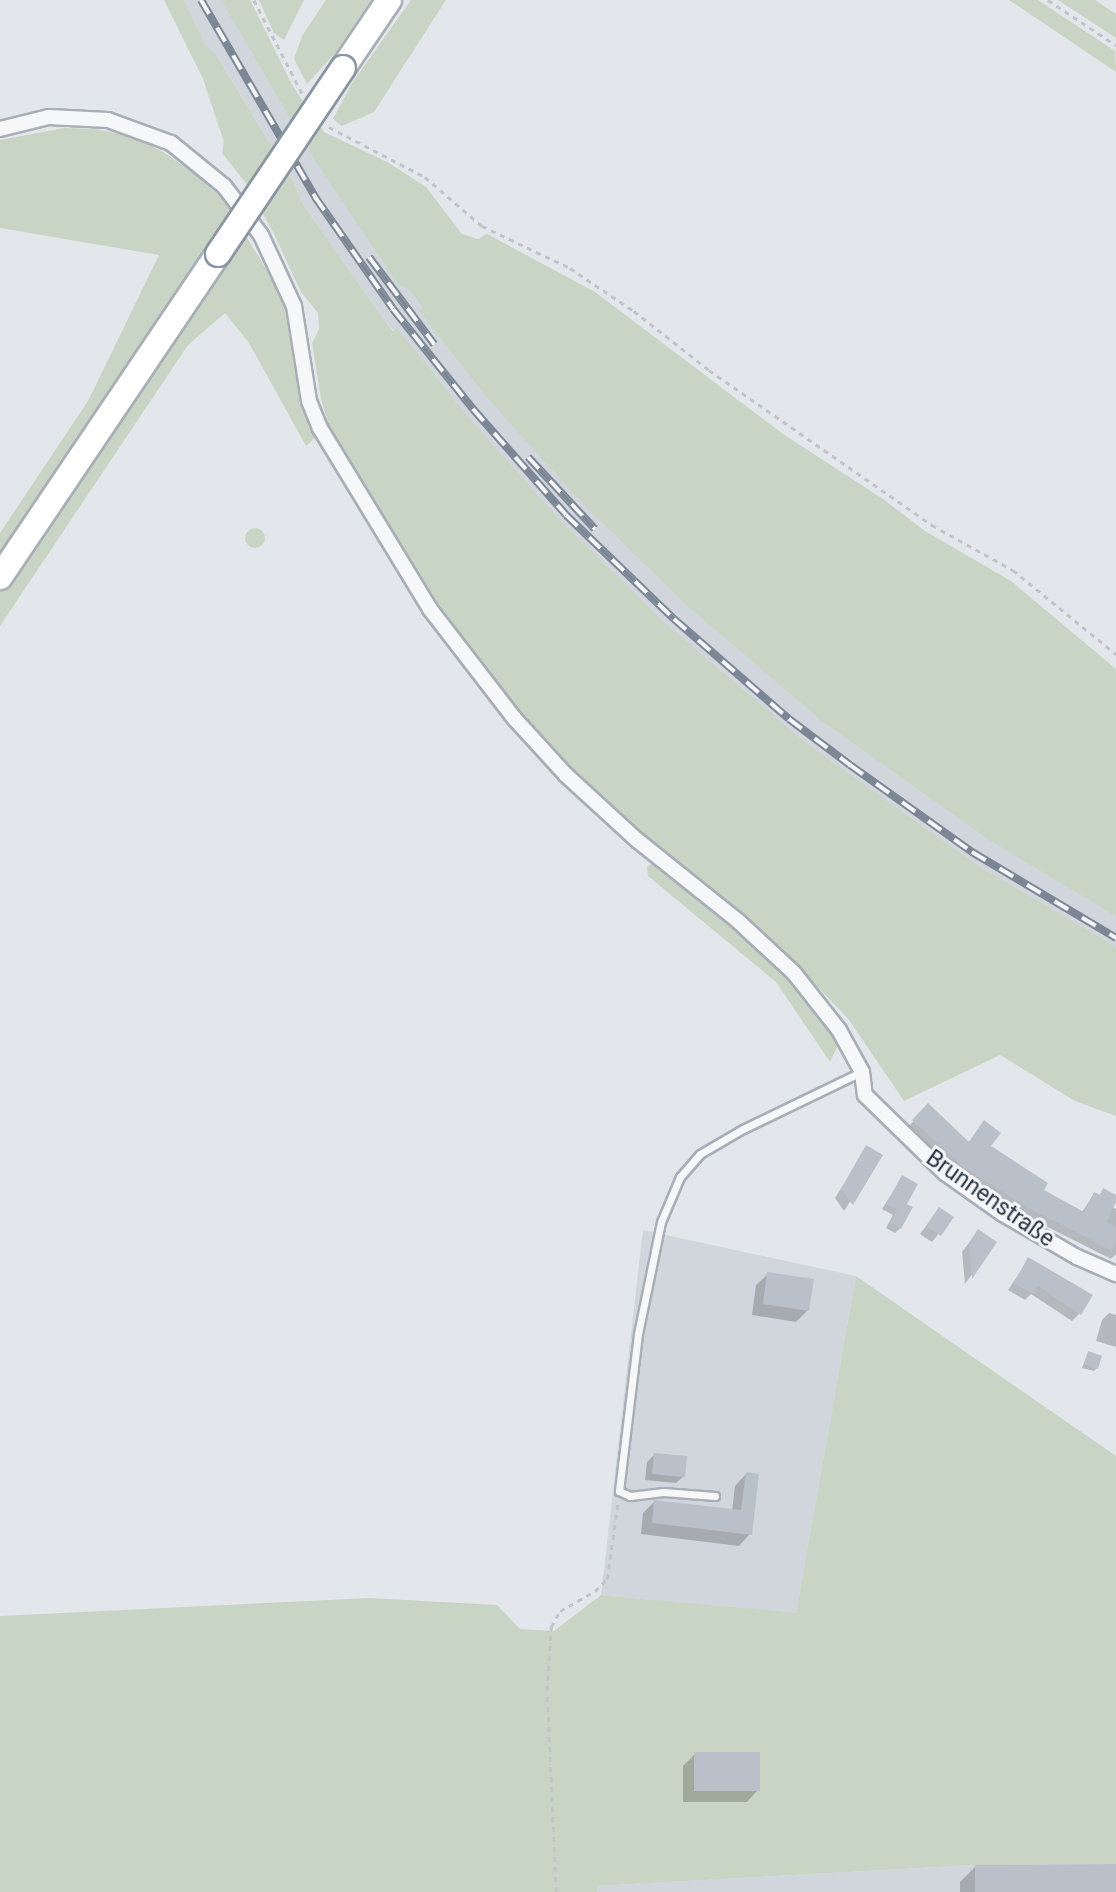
<!DOCTYPE html>
<html>
<head>
<meta charset="utf-8">
<style>
	body { margin:0 }
	#map { position:relative; width:1116px; height:1892px; overflow:hidden; background:#e3e7eb; font-family:Roboto,sans-serif }
	div>[style] { position:absolute }
	[style*='--x'] { left:calc(var(--x)*1px); top:calc(var(--y)*1px); width:calc(var(--w)*1px); rotate:calc(var(--a)*1deg) }
	.built>* { inset:0; background:#d1d6dd }
	.green>* { inset:0; background:#c9d5c4 }
	.round { border-radius:50% }
	.shadow>* { inset:0; background:#0003 }
	.building>* { inset:0; background:#bac0c9 }
	.path>* { height:2.5px; margin-top:-1.25px; transform-origin:0; background:repeating-linear-gradient(90deg,#c1c5ca 0 5px,transparent 0 10px) }
	.roads { filter:drop-shadow(2px 0 #a8aeb6) drop-shadow(-2px 0 #a8aeb6) drop-shadow(0 2px #a8aeb6) drop-shadow(0 -2px #a8aeb6) }
	.lane>* { height:7px; margin:-3.5px; padding:0 3.5px; transform-origin:3.5px; border-radius:3.5px; background:#f6f7f9 }
	.street>* { height:14px; margin:-7px; padding:0 7px; transform-origin:7px; border-radius:7px; background:#f6f7f9 }
	.highway>* { height:24px; margin:-12px; padding:0 12px; transform-origin:12px; border-radius:12px; background:#fff }
	.rail>* { height:8px; margin-top:-4px; transform-origin:0; background:repeating-linear-gradient(90deg,#f3f5f8 0 16px,#7c8795 0 32px); box-sizing:border-box; border-block:2px solid #7c8795 }
	.bridges { filter:drop-shadow(2px 0 #8a95a2) drop-shadow(-2px 0 #8a95a2) drop-shadow(0 2px #8a95a2) drop-shadow(0 -2px #8a95a2) }
	.highway-bridge>* { height:24px; margin:-12px; padding:0 12px; transform-origin:12px; border-radius:12px; background:#fff }
	span { translate:-50% -50%; white-space:nowrap; text-align:center; line-height:1.15; -webkit-text-stroke:6px #f3f5f8; paint-order:stroke }
	.street-label { font-size:23px; color:#2a3544 }
</style>
</head>
<body>
<div id="map">
	<div class="built">
		<i style="clip-path:polygon(164px 0,250px 0,292px 85px,324px 132px,1116px 893px,1116px 965px,658px 642px,383px 318px,304px 206px,295px 185px,215px 53px,188px 45px)"></i>
		<i style="clip-path:polygon(643px 1230px,856px 1276px,796px 1614px,601px 1595px)"></i>
		<i style="clip-path:polygon(1116px 1864px,1116px 1892px,597px 1892px,597px 1886px,975px 1865px)"></i>
	</div>
	<div class="green">
		<i style="clip-path:polygon(164px 0,184px 0,206px 47px,215px 53px,295px 185px,304px 206px,383px 318px,393px 331px,397px 328px,464px 412px,559px 519px,666px 624px,806px 743px,977px 865px,1116px 947px,1116px 1116px,1075px 1101px,1000px 1055px,904px 1101px,849px 1020px,798px 966px,742px 912px,641px 834px,570px 768px,518px 711px,434px 601px,362px 486px,329px 426px,321px 399px,312px 343px,319px 329px,318px 313px,301px 292px,273px 232px,245px 182px,222px 153px,224px 142px,203px 79px)"></i>
		<i style="clip-path:polygon(221px 0,250px 0,292px 85px,324px 132px,389px 163px,426px 187px,462px 234px,478px 239px,487px 234px,595px 292px,783px 434px,883px 499px,925px 531px,1011px 581px,1116px 669px,1116px 916px,992px 842px,823px 722px,685px 604px,579px 500px,485px 395px,419px 311px,423px 308px,409px 289px,398px 284px,314px 159px)"></i>
		<i style="clip-path:polygon(259px 0,304px 0,284px 40px,274px 33px)"></i>
		<i style="clip-path:polygon(326px 0,371px 0,336px 52px,307px 84px,294px 59px,302px 36px)"></i>
		<i style="clip-path:polygon(411px 0,446px 0,374px 112px,342px 126px,333px 119px,352px 83px)"></i>
		<i style="clip-path:polygon(1009px 0,1038px 0,1115px 51px,1116px 72px)"></i>
		<i style="clip-path:polygon(1058px 0,1095px 0,1116px 14px,1116px 38px)"></i>
		<i style="clip-path:polygon(64px 128px,95px 129px,127px 135px,160px 150px,194px 173px,224px 200px,271px 277px,286px 309px,301px 395px,315px 438px,306px 446px,249px 343px,225px 313px,188px 345px,0 626px,0 533px,88px 401px,159px 255px,0 228px,0 140px)"></i>
		<i class="round" style="left:245px;top:528px;width:20px;height:20px"></i>
		<i style="clip-path:polygon(654px 862px,736px 927px,790px 976px,841px 1039px,830px 1062px,776px 982px,648px 876px,647px 867px)"></i>
		<i style="clip-path:polygon(evenodd,856px 1276px,1116px 1456px,1116px 1864px,975px 1865px,597px 1886px,597px 1892px,0 1892px,0 1616px,369px 1598px,497px 1605px,520px 1629px,554px 1631px,601px 1595px,796px 1613px,856px 1276px,694px 1752px,760px 1752px,760px 1791px,694px 1791px,694px 1752px)"></i>
	</div>
	<div class="shadow">
		<i style="clip-path:polygon(929px 1105px,968px 1143px,984px 1123px,988px 1147px,1042px 1190px,1082px 1212px,1094px 1194px,1098px 1196px,1103px 1191px,1116px 1197px,1112px 1207px,1116px 1209px,1116px 1254px,1111px 1259px,1014px 1210px,956px 1173px,907px 1128px)"></i>
		<i style="clip-path:polygon(867px 1147px,880px 1155px,844px 1211px,835px 1198px)"></i>
		<i style="clip-path:polygon(902px 1178px,904px 1204px,900px 1228px,895px 1233px,886px 1228px,893px 1215px,882px 1209px)"></i>
		<i style="clip-path:polygon(939px 1209px,952px 1217px,932px 1242px,920px 1234px)"></i>
		<i style="clip-path:polygon(978px 1231px,995px 1242px,965px 1284px,962px 1252px)"></i>
		<i style="clip-path:polygon(1029px 1259px,1079px 1314px,1072px 1321px,1031px 1294px,1025px 1300px,1008px 1290px)"></i>
		<i style="clip-path:polygon(768px 1274px,808px 1310px,796px 1322px,752px 1315px,756px 1285px)"></i>
		<i style="clip-path:polygon(1109px 1313px,1116px 1315px,1116px 1347px,1096px 1341px,1102px 1320px)"></i>
		<i style="clip-path:polygon(1088px 1353px,1097px 1368px,1094px 1371px,1082px 1368px)"></i>
		<i style="clip-path:polygon(654px 1455px,684px 1476px,676px 1483px,645px 1480px,647px 1462px)"></i>
		<i style="clip-path:polygon(746px 1474px,750px 1534px,739px 1546px,641px 1534px,643px 1513px,654px 1502px,732px 1511px,735px 1486px)"></i>
		<i style="clip-path:polygon(695px 1754px,758px 1790px,747px 1802px,683px 1802px,683px 1766px)"></i>
		<i style="clip-path:polygon(976px 1866px,1116px 1866px,1116px 1892px,960px 1892px,960px 1882px)"></i>
	</div>
	<div class="building">
		<i style="clip-path:polygon(928px 1103px,969px 1142px,984px 1120px,1001px 1133px,991px 1146px,1048px 1183px,1044px 1190px,1084px 1212px,1094px 1192px,1100px 1195px,1103px 1188px,1116px 1195px,1116px 1202px,1106px 1222px,1116px 1227px,1116px 1242px,1112px 1251px,1023px 1205px,963px 1167px,912px 1120px)"></i>
		<i style="clip-path:polygon(866px 1145px,883px 1155px,853px 1205px,841px 1189px)"></i>
		<i style="clip-path:polygon(902px 1175px,918px 1184px,907px 1204px,913px 1207px,901px 1229px,890px 1223px,897px 1210px,886px 1204px)"></i>
		<i style="clip-path:polygon(939px 1207px,954px 1217px,941px 1236px,926px 1226px)"></i>
		<i style="clip-path:polygon(978px 1229px,997px 1242px,972px 1279px,969px 1243px)"></i>
		<i style="clip-path:polygon(1028px 1257px,1093px 1295px,1081px 1315px,1038px 1286px,1033px 1294px,1014px 1283px)"></i>
		<i style="clip-path:polygon(767px 1272px,814px 1279px,809px 1311px,763px 1304px)"></i>
		<i style="clip-path:polygon(1088px 1351px,1102px 1356px,1098px 1369px,1084px 1364px)"></i>
		<i style="clip-path:polygon(654px 1453px,687px 1456px,685px 1477px,652px 1474px)"></i>
		<i style="clip-path:polygon(746px 1472px,759px 1474px,752px 1535px,652px 1523px,654px 1500px,741px 1510px)"></i>
		<i style="clip-path:polygon(694px 1752px,760px 1752px,760px 1791px,694px 1791px)"></i>
		<i style="clip-path:polygon(1116px 1864px,1116px 1892px,975px 1892px,975px 1865px)"></i>
	</div>
	<div class="path">
		<i style="--x:254;--y:0;--w:105;--a:62.7"></i>
		<i style="--x:1048;--y:0;--w:82;--a:33.5"></i>
		<i style="--x:329;--y:127;--w:108;--a:27.5"></i>
		<i style="--x:425;--y:177;--w:75;--a:40.7"></i>
		<i style="--x:482;--y:226;--w:98;--a:25.5"></i>
		<i style="--x:570;--y:268;--w:77;--a:33.9"></i>
		<i style="--x:634;--y:311;--w:95;--a:38.2"></i>
		<i style="--x:709;--y:370;--w:272;--a:34.8"></i>
		<i style="--x:932;--y:525;--w:93;--a:29.1"></i>
		<i style="--x:1013;--y:570;--w:133;--a:39.2"></i>
		<i style="--x:556;--y:1892;--w:201;--a:-92.6"></i>
		<i style="--x:547;--y:1691;--w:64;--a:-86.4"></i>
		<i style="--x:551;--y:1627;--w:18;--a:-61"></i>
		<i style="--x:560;--y:1611;--w:40;--a:-29.7"></i>
		<i style="--x:595;--y:1591;--w:17;--a:-45"></i>
		<i style="--x:607;--y:1579;--w:78;--a:-81.9"></i>
	</div>
	<div class="roads">
		<div class="lane">
			<i style="--x:715;--y:1496;--w:52;--a:-175.6"></i>
			<i style="--x:663;--y:1492;--w:33;--a:173"></i>
			<i style="--x:630;--y:1496;--w:12;--a:-156"></i>
			<i style="--x:619;--y:1491;--w:158;--a:-83.1"></i>
			<i style="--x:638;--y:1334;--w:114;--a:-78.4"></i>
			<i style="--x:661;--y:1222;--w:49;--a:-67.1"></i>
			<i style="--x:680;--y:1177;--w:30;--a:-49"></i>
			<i style="--x:700;--y:1154;--w:50;--a:-30.2"></i>
			<i style="--x:743;--y:1129;--w:131;--a:-25.8"></i>
		</div>
		<div class="street">
			<i style="--x:0;--y:129;--w:50;--a:-13.8"></i>
			<i style="--x:49;--y:117;--w:59;--a:2.9"></i>
			<i style="--x:108;--y:120;--w:67;--a:20.1"></i>
			<i style="--x:171;--y:143;--w:68;--a:39.1"></i>
			<i style="--x:224;--y:186;--w:61;--a:52.9"></i>
			<i style="--x:261;--y:235;--w:78;--a:65.1"></i>
			<i style="--x:294;--y:306;--w:96;--a:81"></i>
			<i style="--x:309;--y:401;--w:29;--a:68"></i>
			<i style="--x:320;--y:428;--w:212;--a:58.7"></i>
			<i style="--x:430;--y:609;--w:138;--a:52.4"></i>
			<i style="--x:514;--y:718;--w:77;--a:47.6"></i>
			<i style="--x:566;--y:775;--w:96;--a:42.5"></i>
			<i style="--x:637;--y:840;--w:129;--a:38.7"></i>
			<i style="--x:738;--y:921;--w:76;--a:42.9"></i>
			<i style="--x:794;--y:973;--w:73;--a:51.7"></i>
			<i style="--x:839;--y:1030;--w:48;--a:61.3"></i>
			<i style="--x:862;--y:1072;--w:23;--a:83"></i>
			<i style="--x:865;--y:1095;--w:112;--a:44.3"></i>
			<i style="--x:945;--y:1173;--w:71;--a:35.3"></i>
			<i style="--x:1003;--y:1214;--w:86;--a:30.2"></i>
			<i style="--x:1077;--y:1257;--w:43;--a:23.6"></i>
		</div>
		<div class="highway">
			<i style="--x:343;--y:68;--w:82;--a:-55.9"></i>
			<i style="--x:0;--y:577;--w:390;--a:-56"></i>
		</div>
	</div>
	<div class="rail">
		<i style="--x:201;--y:0;--w:228;--a:59.9"></i>
		<i style="--x:315;--y:197;--w:136;--a:55.1"></i>
		<i style="--x:393;--y:309;--w:128;--a:51.3"></i>
		<i style="--x:473;--y:409;--w:141;--a:48.7"></i>
		<i style="--x:566;--y:515;--w:150;--a:43.9"></i>
		<i style="--x:674;--y:619;--w:152;--a:41"></i>
		<i style="--x:789;--y:719;--w:76;--a:37"></i>
		<i style="--x:850;--y:765;--w:150;--a:35.5"></i>
		<i style="--x:972;--y:852;--w:168;--a:30.8"></i>
		<i style="--x:369;--y:257;--w:109;--a:53.2"></i>
		<i style="--x:528;--y:457;--w:98;--a:47.1"></i>
	</div>
	<div class="bridges">
		<div class="highway-bridge">
			<i style="--x:218;--y:254;--w:224;--a:-56.1"></i>
		</div>
	</div>
	<div class="street-label">
		<span style="left:990px;top:1199px;rotate:35deg">Brunnenstraße</span>
	</div>
</div>
</body>
</html>
